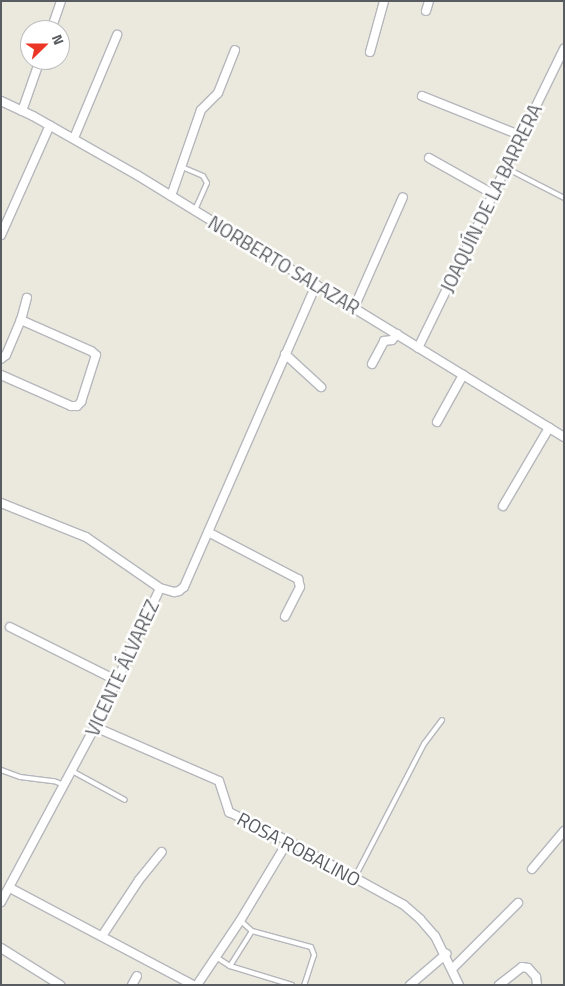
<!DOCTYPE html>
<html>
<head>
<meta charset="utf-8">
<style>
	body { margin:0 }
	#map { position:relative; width:565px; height:986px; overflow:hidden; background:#ebe9de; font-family:"Titillium Web",sans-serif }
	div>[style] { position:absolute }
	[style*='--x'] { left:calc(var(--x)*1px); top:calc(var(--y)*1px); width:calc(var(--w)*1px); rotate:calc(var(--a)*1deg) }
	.roads { filter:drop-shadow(1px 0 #b5b7bc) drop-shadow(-1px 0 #b5b7bc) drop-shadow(0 1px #b5b7bc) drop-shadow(0 -1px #b5b7bc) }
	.lane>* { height:4px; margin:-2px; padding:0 2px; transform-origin:2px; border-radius:2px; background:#fff }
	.street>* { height:8px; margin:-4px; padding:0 4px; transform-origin:4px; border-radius:4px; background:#fff }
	span { translate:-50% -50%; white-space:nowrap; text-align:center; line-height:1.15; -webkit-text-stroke:5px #fff; paint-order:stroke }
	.street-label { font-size:19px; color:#585b60 }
	.frame { position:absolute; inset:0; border:2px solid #585b60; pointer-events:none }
	.north { position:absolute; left:20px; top:20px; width:50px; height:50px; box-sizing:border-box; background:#fff; border:1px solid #bcbdbf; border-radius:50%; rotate:68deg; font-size:14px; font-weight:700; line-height:20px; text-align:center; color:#585b60 }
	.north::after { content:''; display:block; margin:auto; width:18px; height:22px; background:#eb3625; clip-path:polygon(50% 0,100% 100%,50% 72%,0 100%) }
</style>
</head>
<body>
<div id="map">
	<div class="roads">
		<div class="lane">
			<i style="--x:182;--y:167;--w:23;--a:23"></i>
			<i style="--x:203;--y:176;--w:8;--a:60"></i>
			<i style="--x:207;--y:183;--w:30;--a:114"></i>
			<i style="--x:506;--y:168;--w:65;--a:27.3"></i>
			<i style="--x:1;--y:770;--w:20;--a:20"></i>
			<i style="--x:20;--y:777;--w:34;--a:7"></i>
			<i style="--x:54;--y:781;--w:11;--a:22"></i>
			<i style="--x:72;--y:771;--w:60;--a:28.7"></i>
			<i style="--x:355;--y:877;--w:150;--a:-62.6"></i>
			<i style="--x:424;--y:744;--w:30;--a:-53"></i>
			<i style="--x:252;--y:931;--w:61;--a:15.2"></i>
			<i style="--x:311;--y:947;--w:9;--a:69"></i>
			<i style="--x:314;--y:955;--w:32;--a:108"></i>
			<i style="--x:216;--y:957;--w:17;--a:33"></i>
			<i style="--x:230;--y:966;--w:41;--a:-57.8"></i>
			<i style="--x:252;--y:931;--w:15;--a:-138"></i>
			<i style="--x:230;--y:966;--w:65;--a:17"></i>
		</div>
		<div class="street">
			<i style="--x:426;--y:11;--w:10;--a:-73"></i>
			<i style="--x:51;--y:30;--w:31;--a:-71"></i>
			<i style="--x:370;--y:52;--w:53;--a:-74.6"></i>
			<i style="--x:422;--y:96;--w:108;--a:21.8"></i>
			<i style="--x:1;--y:101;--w:35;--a:25"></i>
			<i style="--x:33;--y:116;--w:120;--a:29.6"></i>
			<i style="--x:137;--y:175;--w:501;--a:31.53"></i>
			<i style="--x:22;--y:111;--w:54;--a:-70.6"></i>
			<i style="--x:74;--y:138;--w:112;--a:-67.3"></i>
			<i style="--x:429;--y:158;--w:73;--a:29.4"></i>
			<i style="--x:171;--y:196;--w:91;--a:-70.8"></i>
			<i style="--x:201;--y:110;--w:24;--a:-45"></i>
			<i style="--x:218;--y:93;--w:46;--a:-68.4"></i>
			<i style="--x:1;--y:235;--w:120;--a:-66"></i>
			<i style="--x:354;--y:308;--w:121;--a:-66.2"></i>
			<i style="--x:418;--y:348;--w:333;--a:-64"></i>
			<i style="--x:285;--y:354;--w:49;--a:42.5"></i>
			<i style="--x:1;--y:359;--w:6;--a:-39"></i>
			<i style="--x:6;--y:355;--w:38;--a:-67"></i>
			<i style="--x:21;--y:320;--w:23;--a:-75"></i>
			<i style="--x:372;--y:364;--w:26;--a:-62"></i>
			<i style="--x:384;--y:341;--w:8;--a:-7"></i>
			<i style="--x:392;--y:340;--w:8;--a:-50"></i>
			<i style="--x:1;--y:375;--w:77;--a:23.9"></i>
			<i style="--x:71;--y:406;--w:6;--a:0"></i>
			<i style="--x:77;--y:406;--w:6;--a:-45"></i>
			<i style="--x:81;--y:402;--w:49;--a:-72.3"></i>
			<i style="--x:96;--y:355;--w:6;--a:-141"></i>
			<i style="--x:91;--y:351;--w:77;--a:-156.1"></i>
			<i style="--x:437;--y:422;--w:54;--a:-61"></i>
			<i style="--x:1;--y:503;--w:92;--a:21.8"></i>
			<i style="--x:86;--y:537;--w:90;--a:34.6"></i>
			<i style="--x:160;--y:588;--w:15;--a:16"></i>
			<i style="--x:174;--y:592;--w:5;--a:-11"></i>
			<i style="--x:179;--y:591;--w:6;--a:-39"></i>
			<i style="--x:184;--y:587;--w:330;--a:-66.4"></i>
			<i style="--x:503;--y:506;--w:91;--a:-59.5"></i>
			<i style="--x:208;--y:532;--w:102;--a:27.6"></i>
			<i style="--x:298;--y:579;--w:8;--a:76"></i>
			<i style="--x:300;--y:587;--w:33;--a:117"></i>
			<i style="--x:10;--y:627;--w:119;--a:26.6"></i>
			<i style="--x:95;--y:727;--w:135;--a:23.5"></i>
			<i style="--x:219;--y:781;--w:33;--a:72"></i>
			<i style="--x:229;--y:812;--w:66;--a:26.2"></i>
			<i style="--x:288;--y:841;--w:132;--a:28.9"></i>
			<i style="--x:404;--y:905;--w:21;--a:41"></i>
			<i style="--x:420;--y:919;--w:23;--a:49"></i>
			<i style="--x:435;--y:936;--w:55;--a:63.9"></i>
			<i style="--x:532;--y:869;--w:50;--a:-49.9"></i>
			<i style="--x:10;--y:888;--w:207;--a:27.9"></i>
			<i style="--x:1;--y:902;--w:199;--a:-61.8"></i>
			<i style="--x:95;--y:727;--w:153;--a:-64.9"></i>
			<i style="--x:102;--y:936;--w:67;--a:-56.5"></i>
			<i style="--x:139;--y:880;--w:36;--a:-51"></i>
			<i style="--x:1;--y:948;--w:70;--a:32.1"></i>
			<i style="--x:453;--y:968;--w:92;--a:-45"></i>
			<i style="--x:132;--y:985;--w:10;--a:-61"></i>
			<i style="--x:197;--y:985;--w:77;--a:-56.1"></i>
			<i style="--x:240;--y:921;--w:93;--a:-59"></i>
			<i style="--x:410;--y:985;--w:48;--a:-40.7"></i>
			<i style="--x:499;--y:985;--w:29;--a:-38"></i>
			<i style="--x:522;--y:967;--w:6;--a:9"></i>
			<i style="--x:528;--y:968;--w:12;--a:48"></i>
			<i style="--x:536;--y:977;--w:8;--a:83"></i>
		</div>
	</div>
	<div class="street-label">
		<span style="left:491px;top:198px;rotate:-64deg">JOAQUÍN DE LA BARRERA</span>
		<span style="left:284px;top:265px;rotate:31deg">NORBERTO SALAZAR</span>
		<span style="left:122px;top:668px;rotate:-65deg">VICENTE ÁLVAREZ</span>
		<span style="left:299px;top:849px;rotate:28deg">ROSA ROBALINO</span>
	</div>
	<div class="frame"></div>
	<div class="north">N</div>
</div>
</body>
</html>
